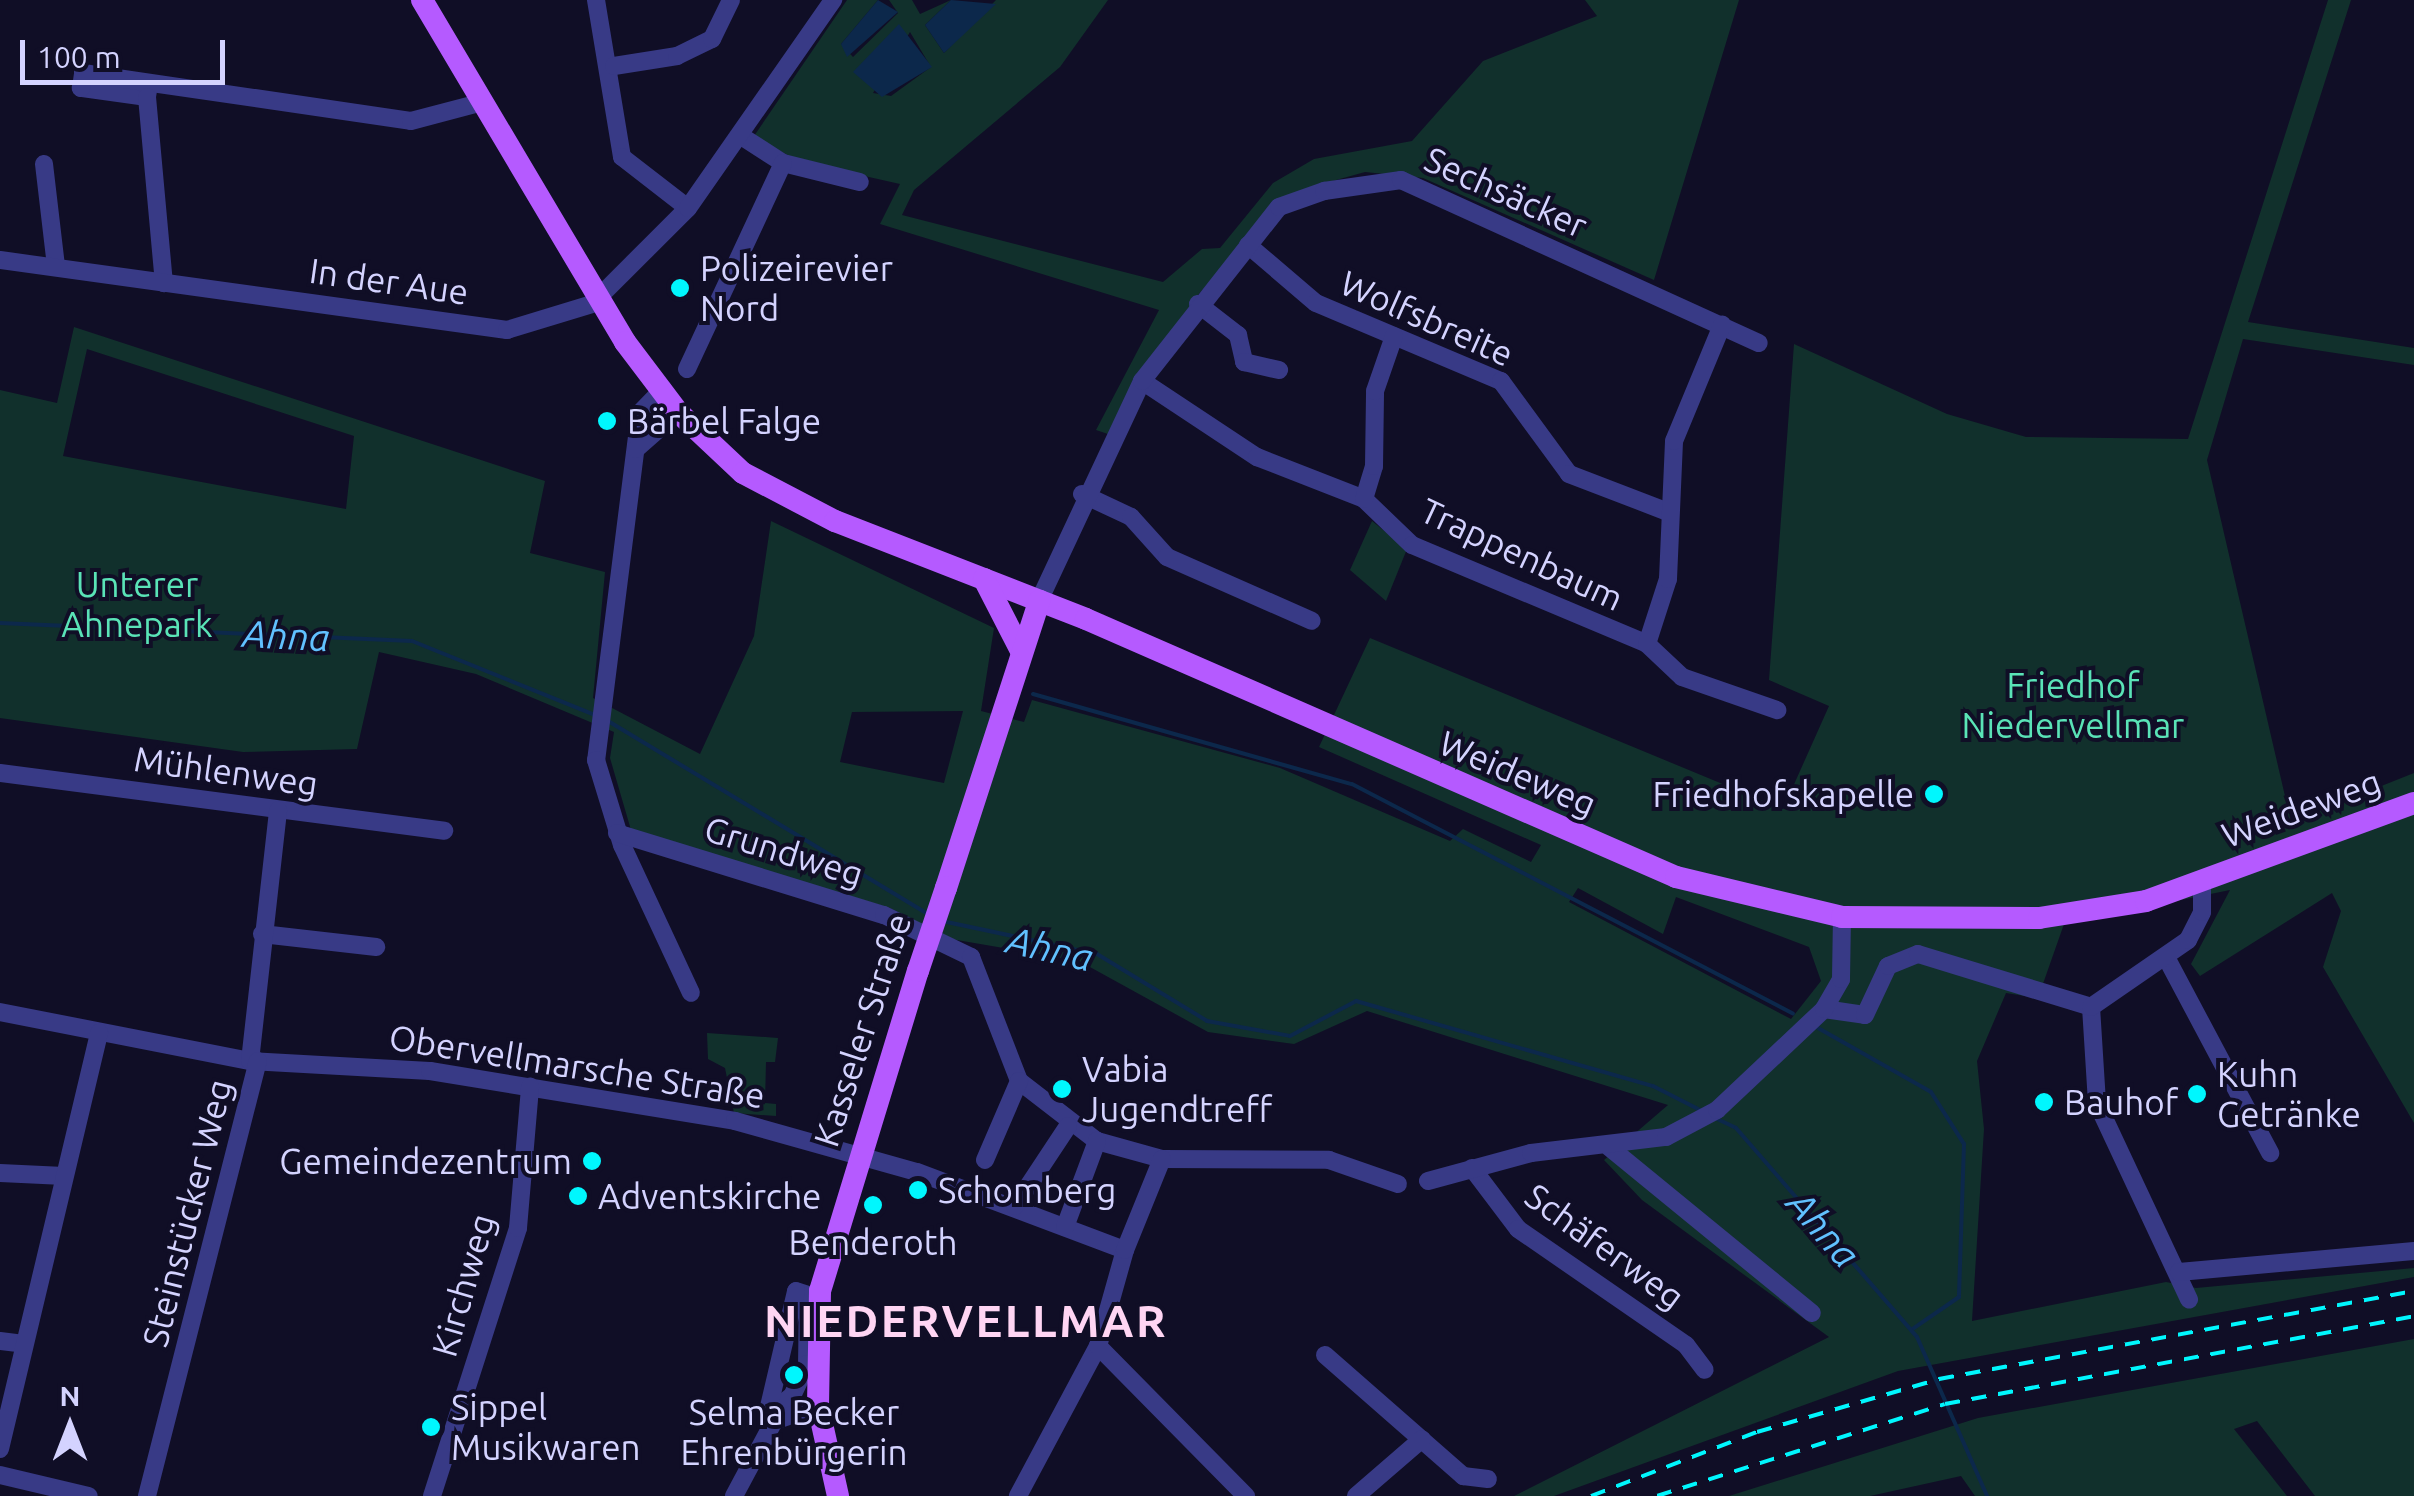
<!DOCTYPE html>
<html>
<head>
<meta charset="utf-8">
<style>
	body { margin:0 }
	#map { position:relative; width:2414px; height:1496px; overflow:hidden; background:#100e26; font-family:Ubuntu,sans-serif }
	div>[style] { position:absolute }
	[style*='--x'] { left:calc(var(--x)*1px); top:calc(var(--y)*1px); width:calc(var(--w)*1px); rotate:calc(var(--a)*1deg) }
	.green>* { inset:0; background:#11302c }
	.water>* { inset:0; background:#0c284b }
	.stream>* { height:4px; margin:-2px; padding:0 2px; transform-origin:2px; border-radius:2px; background:#0c284b }
	.minor>* { height:18px; margin:-9px; padding:0 9px; transform-origin:9px; border-radius:9px; background:#383a86 }
	.major>* { height:22px; margin:-11px; padding:0 11px; transform-origin:11px; border-radius:11px; background:#b55aff }
	.rail>* { height:4px; margin-top:-2px; transform-origin:0; background:repeating-linear-gradient(90deg,#00f7fe 0 15px,transparent 0 27px) }
	.major-bridge>* { height:22px; margin:-11px; padding:0 11px; transform-origin:11px; border-radius:11px; background:#b55aff }
	.dots>* { width:28px; height:28px; translate:-50% -50%; box-sizing:border-box; border:5px solid #100e26; border-radius:50% }
	span { translate:-50% -50%; white-space:nowrap; text-align:center; line-height:1.15; -webkit-text-stroke:8px #100e26; paint-order:stroke }
	.street-label { font-size:35px; color:#d4d3ff }
	.poi-label { font-size:35px; color:#d4d3ff }
	.left { translate:0 -50%; text-align:left }
	.right { translate:-100% -50%; text-align:right }
	.park-label { font-size:35px; color:#5ae3b7 }
	.water-label { font-size:38px; color:#61c1ff; font-style:italic }
	.district-label { font-size:45px; color:#ffd5f3; font-weight:700; letter-spacing:2.5px }
	.north { position:absolute; left:20px; top:1376px; width:100px; height:100px; -webkit-text-stroke:8px #100e26; paint-order:stroke; rotate:0deg; font-size:28px; font-weight:700; line-height:40px; text-align:center; color:#d4d3ff }
	.north::after { content:''; display:block; margin:auto; width:35px; height:45px; background:#d4d3ff; clip-path:polygon(50% 0,100% 100%,50% 72%,0 100%) }
	.scale { position:absolute; left:20px; top:40px; width:205px; height:45px; box-sizing:border-box; border:5px solid #d4d3ff; border-top:0; padding-left:12px; font-size:30px; line-height:35px; white-space:nowrap; color:#d4d3ff; -webkit-text-stroke:8px #100e26; paint-order:stroke }
</style>
</head>
<body>
<div id="map">
	<div class="green">
		<i style="clip-path:polygon(evenodd,847px 0,878px 0,841px 44px,853px 57px,898px 13px,889px 0,912px 0,920px 14px,951px 0,925px 25px,944px 53px,996px 0,1108px 0,1060px 67px,914px 190px,902px 215px,1163px 282px,1202px 249px,1220px 248px,1273px 183px,1314px 159px,1412px 141px,1483px 61px,1597px 16px,1585px 0,1739px 0,1654px 280px,1423px 178px,1365px 172px,1329px 182px,1281px 201px,1197px 296px,1108px 434px,1096px 430px,1159px 310px,880px 224px,900px 184px,798px 161px,754px 136px,847px 0,910px 32px,931px 67px,891px 96px,873px 93px,910px 32px)"></i>
		<i style="clip-path:polygon(evenodd,2328px 0,2351px 0,2248px 322px,2414px 348px,2414px 365px,2243px 339px,2207px 460px,2291px 822px,2414px 773px,2414px 1123px,2323px 967px,2341px 911px,2332px 893px,2200px 976px,2191px 964px,2230px 890px,2064px 924px,2038px 998px,2006px 993px,1977px 1061px,1984px 1129px,1972px 1321px,2166px 1282px,2196px 1288px,2414px 1268px,2414px 1277px,1898px 1371px,1554px 1496px,1514px 1496px,1829px 1337px,1642px 1200px,1604px 1160px,1668px 1105px,1367px 1011px,1294px 1044px,1208px 1032px,1079px 961px,951px 939px,890px 908px,631px 830px,610px 758px,614px 732px,476px 674px,379px 652px,357px 749px,243px 752px,0 718px,0 390px,57px 403px,74px 327px,545px 481px,530px 553px,605px 572px,593px 698px,700px 754px,754px 636px,771px 521px,994px 628px,981px 711px,1024px 722px,1032px 700px,1280px 768px,1450px 841px,1463px 829px,1531px 862px,1541px 845px,1319px 747px,1370px 638px,1783px 809px,1829px 706px,1769px 680px,1794px 344px,1947px 414px,2026px 437px,2188px 439px,2328px 0,87px 349px,354px 436px,346px 509px,63px 456px,87px 349px,2328px 0,963px 711px,944px 783px,840px 762px,852px 712px,963px 711px,2328px 0,1578px 888px,1663px 934px,1676px 897px,1809px 947px,1821px 981px,1791px 1019px,1569px 902px,1578px 888px)"></i>
		<i style="clip-path:polygon(1372px 521px,1407px 549px,1386px 601px,1350px 570px)"></i>
		<i style="clip-path:polygon(707px 1033px,778px 1038px,775px 1062px,766px 1062px,765px 1103px,776px 1104px,776px 1116px,734px 1113px,725px 1068px,708px 1059px)"></i>
		<i style="clip-path:polygon(2414px 1339px,2414px 1496px,2315px 1496px,2257px 1421px,2234px 1429px,2287px 1496px,1975px 1496px,1961px 1476px,1870px 1496px,1729px 1496px,1978px 1418px)"></i>
	</div>
	<div class="water">
		<i style="clip-path:polygon(878px 0,898px 12px,847px 57px,841px 44px)"></i>
		<i style="clip-path:polygon(951px 0,996px 4px,944px 53px,925px 25px)"></i>
		<i style="clip-path:polygon(899px 24px,932px 67px,882px 97px,853px 72px)"></i>
	</div>
	<div class="stream">
		<i style="--x:0;--y:623;--w:412;--a:2.5"></i>
		<i style="--x:412;--y:641;--w:197;--a:22"></i>
		<i style="--x:1033;--y:694;--w:331;--a:15.8"></i>
		<i style="--x:1352;--y:784;--w:497;--a:27.5"></i>
		<i style="--x:608;--y:721;--w:375;--a:31.1"></i>
		<i style="--x:942;--y:921;--w:158;--a:12"></i>
		<i style="--x:1097;--y:954;--w:129;--a:31.3"></i>
		<i style="--x:1207;--y:1021;--w:84;--a:10.2"></i>
		<i style="--x:1290;--y:1036;--w:75;--a:-27.9"></i>
		<i style="--x:1356;--y:1001;--w:309;--a:16"></i>
		<i style="--x:1653;--y:1086;--w:55;--a:27"></i>
		<i style="--x:1818;--y:1028;--w:130;--a:29.5"></i>
		<i style="--x:1931;--y:1092;--w:62;--a:57.6"></i>
		<i style="--x:1964;--y:1144;--w:153;--a:91.9"></i>
		<i style="--x:1959;--y:1297;--w:58;--a:145.5"></i>
		<i style="--x:1715;--y:1118;--w:23;--a:25"></i>
		<i style="--x:1736;--y:1128;--w:276;--a:49.1"></i>
		<i style="--x:1917;--y:1337;--w:174;--a:66.2"></i>
	</div>
	<div class="minor">
		<i style="--x:596;--y:0;--w:159;--a:80.6"></i>
		<i style="--x:622;--y:157;--w:83;--a:37.7"></i>
		<i style="--x:614;--y:66;--w:64;--a:-9"></i>
		<i style="--x:677;--y:56;--w:39;--a:-26"></i>
		<i style="--x:712;--y:39;--w:43;--a:-64"></i>
		<i style="--x:149;--y:84;--w:13;--a:99"></i>
		<i style="--x:147;--y:97;--w:67;--a:-172.2"></i>
		<i style="--x:81;--y:88;--w:15;--a:-82"></i>
		<i style="--x:83;--y:73;--w:331;--a:8.3"></i>
		<i style="--x:411;--y:121;--w:74;--a:-14.8"></i>
		<i style="--x:147;--y:97;--w:187;--a:84.8"></i>
		<i style="--x:741;--y:136;--w:50;--a:32.7"></i>
		<i style="--x:783;--y:163;--w:79;--a:13.9"></i>
		<i style="--x:44;--y:164;--w:103;--a:83.3"></i>
		<i style="--x:1248;--y:245;--w:89;--a:40.5"></i>
		<i style="--x:1316;--y:303;--w:201;--a:22.9"></i>
		<i style="--x:1501;--y:381;--w:115;--a:53.8"></i>
		<i style="--x:1569;--y:474;--w:106;--a:21"></i>
		<i style="--x:0;--y:260;--w:512;--a:7.86"></i>
		<i style="--x:507;--y:330;--w:99;--a:-17"></i>
		<i style="--x:600;--y:296;--w:124;--a:-45"></i>
		<i style="--x:688;--y:208;--w:254;--a:-55.1"></i>
		<i style="--x:1198;--y:304;--w:51;--a:37.8"></i>
		<i style="--x:1238;--y:335;--w:28;--a:77"></i>
		<i style="--x:1244;--y:362;--w:36;--a:13"></i>
		<i style="--x:687;--y:369;--w:227;--a:-65"></i>
		<i style="--x:1142;--y:381;--w:138;--a:33.5"></i>
		<i style="--x:1257;--y:457;--w:115;--a:21.4"></i>
		<i style="--x:1364;--y:499;--w:66;--a:43.8"></i>
		<i style="--x:1412;--y:545;--w:255;--a:22.8"></i>
		<i style="--x:1647;--y:644;--w:48;--a:43.3"></i>
		<i style="--x:1682;--y:677;--w:101;--a:19.2"></i>
		<i style="--x:663;--y:389;--w:33;--a:134"></i>
		<i style="--x:640;--y:413;--w:350;--a:97.2"></i>
		<i style="--x:596;--y:760;--w:89;--a:73"></i>
		<i style="--x:622;--y:845;--w:163;--a:65"></i>
		<i style="--x:636;--y:449;--w:56;--a:-41.4"></i>
		<i style="--x:1082;--y:494;--w:54;--a:25.1"></i>
		<i style="--x:1131;--y:517;--w:54;--a:48"></i>
		<i style="--x:1167;--y:557;--w:158;--a:23.8"></i>
		<i style="--x:1364;--y:499;--w:34;--a:-73"></i>
		<i style="--x:1374;--y:466;--w:75;--a:-89.2"></i>
		<i style="--x:1375;--y:391;--w:58;--a:-70.9"></i>
		<i style="--x:1039;--y:601;--w:243;--a:-64.9"></i>
		<i style="--x:1142;--y:381;--w:221;--a:-51.8"></i>
		<i style="--x:1279;--y:207;--w:48;--a:-19.6"></i>
		<i style="--x:1324;--y:191;--w:78;--a:-8.1"></i>
		<i style="--x:1401;--y:180;--w:393;--a:24.5"></i>
		<i style="--x:1647;--y:644;--w:68;--a:-72.1"></i>
		<i style="--x:1668;--y:579;--w:138;--a:-87.5"></i>
		<i style="--x:1674;--y:441;--w:126;--a:-67.5"></i>
		<i style="--x:0;--y:773;--w:448;--a:7.4"></i>
		<i style="--x:617;--y:833;--w:279;--a:17.1"></i>
		<i style="--x:884;--y:915;--w:97;--a:25.8"></i>
		<i style="--x:971;--y:957;--w:133;--a:68.8"></i>
		<i style="--x:1019;--y:1081;--w:98;--a:37.6"></i>
		<i style="--x:1097;--y:1141;--w:67;--a:15.5"></i>
		<i style="--x:1162;--y:1159;--w:167;--a:0.3"></i>
		<i style="--x:1329;--y:1160;--w:73;--a:19.2"></i>
		<i style="--x:262;--y:934;--w:115;--a:6.5"></i>
		<i style="--x:2167;--y:959;--w:220;--a:62"></i>
		<i style="--x:2091;--y:1007;--w:96;--a:86.4"></i>
		<i style="--x:2097;--y:1103;--w:217;--a:64.9"></i>
		<i style="--x:1824;--y:1009;--w:41;--a:8.3"></i>
		<i style="--x:1865;--y:1015;--w:54;--a:-64.9"></i>
		<i style="--x:1888;--y:966;--w:32;--a:-22"></i>
		<i style="--x:1918;--y:954;--w:181;--a:17"></i>
		<i style="--x:2091;--y:1007;--w:118;--a:-34.6"></i>
		<i style="--x:2188;--y:940;--w:31;--a:-63"></i>
		<i style="--x:2202;--y:912;--w:30;--a:-90"></i>
		<i style="--x:0;--y:1012;--w:255;--a:11.1"></i>
		<i style="--x:250;--y:1061;--w:180;--a:3.2"></i>
		<i style="--x:430;--y:1071;--w:309;--a:9.3"></i>
		<i style="--x:735;--y:1121;--w:189;--a:15.7"></i>
		<i style="--x:917;--y:1172;--w:222;--a:20.6"></i>
		<i style="--x:1125;--y:1250;--w:100;--a:105.7"></i>
		<i style="--x:1098;--y:1346;--w:170;--a:118.1"></i>
		<i style="--x:250;--y:1061;--w:252;--a:-83.6"></i>
		<i style="--x:1609;--y:1147;--w:262;--a:39.3"></i>
		<i style="--x:985;--y:1160;--w:86;--a:-66.7"></i>
		<i style="--x:1472;--y:1168;--w:76;--a:53"></i>
		<i style="--x:1518;--y:1229;--w:204;--a:34.6"></i>
		<i style="--x:1686;--y:1345;--w:31;--a:53"></i>
		<i style="--x:0;--y:1173;--w:64;--a:2.7"></i>
		<i style="--x:1428;--y:1181;--w:107;--a:-15.2"></i>
		<i style="--x:1531;--y:1153;--w:136;--a:-6.8"></i>
		<i style="--x:1666;--y:1137;--w:58;--a:-27.9"></i>
		<i style="--x:1717;--y:1110;--w:147;--a:-43.3"></i>
		<i style="--x:1824;--y:1009;--w:34;--a:-60"></i>
		<i style="--x:1841;--y:979;--w:62;--a:-89.1"></i>
		<i style="--x:1015;--y:1206;--w:96;--a:-56.5"></i>
		<i style="--x:1065;--y:1227;--w:92;--a:-69.6"></i>
		<i style="--x:1125;--y:1250;--w:98;--a:-67.9"></i>
		<i style="--x:2179;--y:1272;--w:236;--a:-5.1"></i>
		<i style="--x:796;--y:1291;--w:13;--a:18"></i>
		<i style="--x:808;--y:1295;--w:69;--a:90.8"></i>
		<i style="--x:807;--y:1364;--w:35;--a:115"></i>
		<i style="--x:792;--y:1396;--w:31;--a:143"></i>
		<i style="--x:767;--y:1415;--w:127;--a:-76.8"></i>
		<i style="--x:0;--y:1341;--w:24;--a:7"></i>
		<i style="--x:1098;--y:1346;--w:211;--a:45.4"></i>
		<i style="--x:1325;--y:1355;--w:184;--a:41.2"></i>
		<i style="--x:1463;--y:1476;--w:25;--a:7"></i>
		<i style="--x:0;--y:1449;--w:428;--a:-76.6"></i>
		<i style="--x:0;--y:1475;--w:91;--a:13.3"></i>
		<i style="--x:147;--y:1496;--w:449;--a:-75.7"></i>
		<i style="--x:432;--y:1496;--w:281;--a:-72.2"></i>
		<i style="--x:518;--y:1228;--w:142;--a:-85.1"></i>
		<i style="--x:734;--y:1496;--w:85;--a:-61.9"></i>
		<i style="--x:774;--y:1421;--w:46;--a:-18.8"></i>
		<i style="--x:1356;--y:1496;--w:87;--a:-40.8"></i>
	</div>
	<div class="major">
		<i style="--x:422;--y:0;--w:398;--a:59.3"></i>
		<i style="--x:625;--y:342;--w:88;--a:52.9"></i>
		<i style="--x:678;--y:412;--w:89;--a:43.2"></i>
		<i style="--x:743;--y:473;--w:104;--a:27.6"></i>
		<i style="--x:835;--y:521;--w:269;--a:21.3"></i>
		<i style="--x:1086;--y:619;--w:644;--a:23.62"></i>
		<i style="--x:1676;--y:877;--w:171;--a:13.5"></i>
		<i style="--x:1842;--y:917;--w:197;--a:0.3"></i>
		<i style="--x:2039;--y:918;--w:108;--a:-9"></i>
		<i style="--x:2146;--y:901;--w:285;--a:-20.1"></i>
		<i style="--x:984;--y:579;--w:81;--a:62.8"></i>
		<i style="--x:946;--y:888;--w:302;--a:-72"></i>
		<i style="--x:838;--y:1496;--w:92;--a:-102.5"></i>
		<i style="--x:818;--y:1406;--w:115;--a:-89"></i>
		<i style="--x:820;--y:1291;--w:335;--a:-73"></i>
	</div>
	<div class="rail">
		<i style="--x:1591;--y:1496;--w:178;--a:-21.1"></i>
		<i style="--x:1757;--y:1432;--w:190;--a:-16.2"></i>
		<i style="--x:1939;--y:1379;--w:483;--a:-10.5"></i>
		<i style="--x:1657;--y:1496;--w:302;--a:-17.7"></i>
		<i style="--x:1945;--y:1404;--w:477;--a:-10.6"></i>
	</div>
	<div class="major-bridge">
		<i style="--x:918;--y:971;--w:88;--a:-71.4"></i>
	</div>
	<div class="dots">
		<i style="left:680px;top:288px;background:#00f7fe"></i>
		<i style="left:607px;top:421px;background:#00f7fe"></i>
		<i style="left:1934px;top:794px;background:#00f7fe"></i>
		<i style="left:1062px;top:1089px;background:#00f7fe"></i>
		<i style="left:2197px;top:1094px;background:#00f7fe"></i>
		<i style="left:2044px;top:1102px;background:#00f7fe"></i>
		<i style="left:592px;top:1161px;background:#00f7fe"></i>
		<i style="left:918px;top:1190px;background:#00f7fe"></i>
		<i style="left:578px;top:1196px;background:#00f7fe"></i>
		<i style="left:873px;top:1205px;background:#00f7fe"></i>
		<i style="left:794px;top:1375px;background:#00f7fe"></i>
		<i style="left:431px;top:1427px;background:#00f7fe"></i>
	</div>
	<div class="street-label">
		<span style="left:1506px;top:192px;rotate:24deg">Sechsäcker</span>
		<span style="left:389px;top:281px;rotate:8deg">In der Aue</span>
		<span style="left:1427px;top:318px;rotate:24deg">Wolfsbreite</span>
		<span style="left:1522px;top:554px;rotate:25deg">Trappenbaum</span>
		<span style="left:226px;top:771px;rotate:8deg">Mühlenweg</span>
		<span style="left:1518px;top:773px;rotate:23deg">Weideweg</span>
		<span style="left:2301px;top:808px;rotate:-20deg">Weideweg</span>
		<span style="left:784px;top:851px;rotate:17deg">Grundweg</span>
		<span style="left:862px;top:1030px;rotate:-72deg">Kasseler Straße</span>
		<span style="left:577px;top:1066px;rotate:9deg">Obervellmarsche Straße</span>
		<span style="left:187px;top:1213px;rotate:-76deg">Steinstücker Weg</span>
		<span style="left:1605px;top:1246px;rotate:36deg">Schäferweg</span>
		<span style="left:463px;top:1285px;rotate:-74deg">Kirchweg</span>
	</div>
	<div class="poi-label">
		<span class="left" style="left:700px;top:288px">Polizeirevier<br>Nord</span>
		<span class="left" style="left:627px;top:421px">Bärbel Falge</span>
		<span class="right" style="left:1914px;top:794px">Friedhofskapelle</span>
		<span class="left" style="left:1082px;top:1089px">Vabia<br>Jugendtreff</span>
		<span class="left" style="left:2217px;top:1094px">Kuhn<br>Getränke</span>
		<span class="left" style="left:2064px;top:1102px">Bauhof</span>
		<span class="right" style="left:572px;top:1161px">Gemeindezentrum</span>
		<span class="left" style="left:938px;top:1190px">Schomberg</span>
		<span class="left" style="left:598px;top:1196px">Adventskirche</span>
		<span style="left:873px;top:1242px">Benderoth</span>
		<span class="left" style="left:451px;top:1427px">Sippel<br>Musikwaren</span>
		<span style="left:794px;top:1432px">Selma Becker<br>Ehrenbürgerin</span>
	</div>
	<div class="park-label">
		<span style="left:137px;top:604px">Unterer<br>Ahnepark</span>
		<span style="left:2073px;top:705px">Friedhof<br>Niedervellmar</span>
	</div>
	<div class="water-label">
		<span style="left:286px;top:636px;rotate:3deg">Ahna</span>
		<span style="left:1050px;top:949px;rotate:13deg">Ahna</span>
		<span style="left:1823px;top:1229px;rotate:49deg">Ahna</span>
	</div>
	<div class="district-label">
		<span style="left:966px;top:1321px">NIEDERVELLMAR</span>
	</div>
	<div class="north">N</div>
	<div class="scale">100 m</div>
</div>
</body>
</html>
